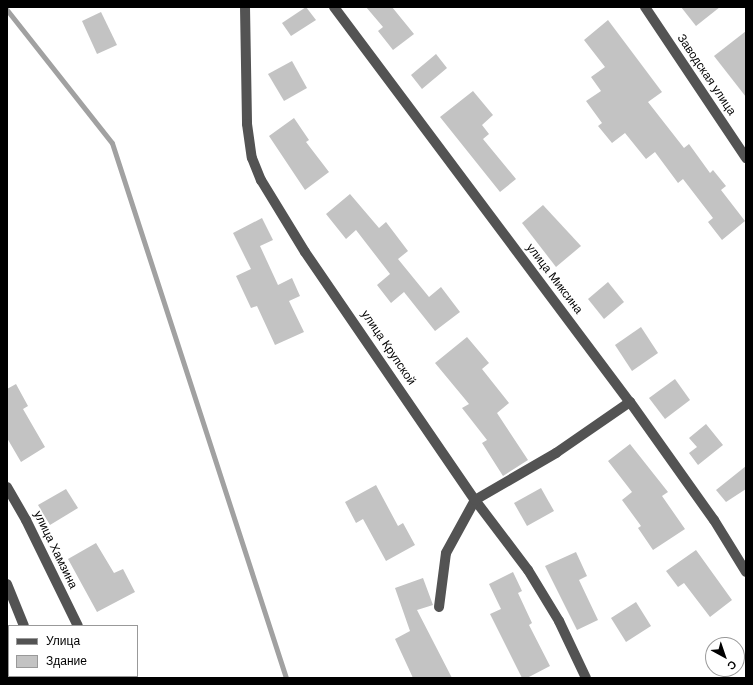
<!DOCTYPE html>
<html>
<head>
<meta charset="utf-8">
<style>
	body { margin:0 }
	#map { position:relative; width:753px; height:685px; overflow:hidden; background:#fff; font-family:Arial,sans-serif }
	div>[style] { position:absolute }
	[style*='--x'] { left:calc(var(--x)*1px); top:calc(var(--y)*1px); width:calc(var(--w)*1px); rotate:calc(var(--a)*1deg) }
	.stream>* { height:5px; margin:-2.5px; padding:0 2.5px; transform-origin:2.5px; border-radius:2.5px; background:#a1a1a1 }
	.building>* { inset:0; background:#c3c3c3 }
	.minor>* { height:10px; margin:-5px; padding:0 5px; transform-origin:5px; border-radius:5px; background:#535353 }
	span { translate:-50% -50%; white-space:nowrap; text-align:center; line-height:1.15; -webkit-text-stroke:3px #fff; paint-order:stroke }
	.street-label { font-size:12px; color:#000 }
	.frame { position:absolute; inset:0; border:8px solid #000; pointer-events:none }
	.legend { position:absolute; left:8px; top:625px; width:130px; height:52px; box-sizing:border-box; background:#fff; border:1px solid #999; margin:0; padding:5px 7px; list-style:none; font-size:12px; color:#000 }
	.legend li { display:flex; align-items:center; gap:8px; height:20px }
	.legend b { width:20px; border:1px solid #999 }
	.north { position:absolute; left:705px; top:637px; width:40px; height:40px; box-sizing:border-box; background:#fff; border:1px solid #999; border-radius:50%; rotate:140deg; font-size:11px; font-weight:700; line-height:16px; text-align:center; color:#000 }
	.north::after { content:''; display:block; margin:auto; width:14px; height:18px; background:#000; clip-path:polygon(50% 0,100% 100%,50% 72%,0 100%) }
</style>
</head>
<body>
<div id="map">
	<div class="stream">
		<i style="--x:7;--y:10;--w:169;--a:51.7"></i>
		<i style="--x:112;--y:143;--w:563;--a:71.98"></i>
	</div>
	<div class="building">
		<i style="clip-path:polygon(306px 7px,316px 20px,291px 36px,282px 23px)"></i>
		<i style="clip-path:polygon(366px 7px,392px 7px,414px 34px,393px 50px,378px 31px,383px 27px)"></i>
		<i style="clip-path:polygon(681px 7px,720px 7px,696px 26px)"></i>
		<i style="clip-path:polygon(101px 12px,117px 45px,97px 54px,82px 21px)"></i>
		<i style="clip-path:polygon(608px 20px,662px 92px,648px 102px,684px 148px,689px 144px,710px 173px,713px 170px,726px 186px,721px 190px,745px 221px,722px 240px,708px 222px,713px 218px,683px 179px,678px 183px,655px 152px,646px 159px,625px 133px,612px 143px,598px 126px,602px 123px,586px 101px,601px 91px,591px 77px,605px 67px,584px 40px)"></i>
		<i style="clip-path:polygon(746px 31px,746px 97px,714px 56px)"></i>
		<i style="clip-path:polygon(436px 54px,447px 68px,422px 89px,411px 75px)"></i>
		<i style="clip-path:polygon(292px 61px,307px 88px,284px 101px,268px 74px)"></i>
		<i style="clip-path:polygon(473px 91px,493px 115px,482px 125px,489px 134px,483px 139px,516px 179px,500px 192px,440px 117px)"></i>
		<i style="clip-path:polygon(294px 118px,309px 140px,306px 142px,329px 172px,305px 190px,269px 136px)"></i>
		<i style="clip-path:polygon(350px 194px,379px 228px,386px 222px,408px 251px,398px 259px,429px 297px,441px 287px,460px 312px,435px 331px,404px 292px,391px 303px,377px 285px,390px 274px,356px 230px,346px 239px,326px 214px)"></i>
		<i style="clip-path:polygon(543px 205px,581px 246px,556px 267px,522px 223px)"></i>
		<i style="clip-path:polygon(262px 218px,273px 240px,260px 246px,278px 285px,292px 278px,300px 296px,289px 301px,304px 332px,275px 345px,257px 306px,251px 308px,236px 276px,251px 269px,233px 233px)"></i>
		<i style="clip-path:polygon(608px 282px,624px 302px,604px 319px,588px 299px)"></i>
		<i style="clip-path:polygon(641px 327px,658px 353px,632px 371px,615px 345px)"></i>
		<i style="clip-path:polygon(467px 337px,489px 363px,482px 369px,509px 403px,497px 413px,528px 460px,503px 476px,482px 443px,487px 440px,462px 408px,469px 404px,435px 363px)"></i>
		<i style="clip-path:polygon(675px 379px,690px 400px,665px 419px,649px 398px)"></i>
		<i style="clip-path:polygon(16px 384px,28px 406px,23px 409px,45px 447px,21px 462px,7px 438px,7px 389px)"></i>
		<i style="clip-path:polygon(706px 424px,723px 445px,698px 465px,689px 453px,697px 447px,689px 438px)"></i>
		<i style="clip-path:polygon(630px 444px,668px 492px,662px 496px,685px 529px,653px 550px,638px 528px,641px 526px,622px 500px,632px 492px,608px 461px)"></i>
		<i style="clip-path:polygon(746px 466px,746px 489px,726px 502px,716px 490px)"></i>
		<i style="clip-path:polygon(376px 485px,398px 526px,403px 523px,415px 545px,386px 561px,363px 519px,356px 523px,345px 502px)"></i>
		<i style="clip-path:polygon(541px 488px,554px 511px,527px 526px,514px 503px)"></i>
		<i style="clip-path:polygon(66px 489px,78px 508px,50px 525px,38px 505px)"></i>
		<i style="clip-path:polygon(96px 543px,114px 573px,123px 569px,135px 592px,97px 612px,68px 559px)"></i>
		<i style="clip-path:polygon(696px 550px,732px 600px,710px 617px,684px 583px,678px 587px,666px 571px)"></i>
		<i style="clip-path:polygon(576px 552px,587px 576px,579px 580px,598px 620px,577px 630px,545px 566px)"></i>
		<i style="clip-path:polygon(513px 572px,522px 591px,518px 593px,532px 623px,529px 625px,550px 666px,527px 678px,522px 678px,490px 614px,501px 609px,489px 584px)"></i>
		<i style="clip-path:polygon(423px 578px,433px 605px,417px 610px,452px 678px,413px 678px,395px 639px,410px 631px,395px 588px)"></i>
		<i style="clip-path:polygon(636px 602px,651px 626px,626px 642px,611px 618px)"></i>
	</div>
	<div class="minor">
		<i style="--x:245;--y:7;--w:117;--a:89"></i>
		<i style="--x:247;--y:124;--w:34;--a:82"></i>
		<i style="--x:252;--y:158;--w:24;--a:68"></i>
		<i style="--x:261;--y:180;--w:84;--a:58.6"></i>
		<i style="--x:305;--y:252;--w:301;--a:55.6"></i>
		<i style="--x:475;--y:500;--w:88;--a:52.9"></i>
		<i style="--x:528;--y:570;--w:60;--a:58.7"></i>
		<i style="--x:559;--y:621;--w:63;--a:64.7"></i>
		<i style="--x:334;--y:7;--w:494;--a:53.2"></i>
		<i style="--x:630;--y:402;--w:145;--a:54.6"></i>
		<i style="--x:714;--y:520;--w:61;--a:58.4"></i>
		<i style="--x:645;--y:7;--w:182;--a:56.2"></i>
		<i style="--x:7;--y:487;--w:38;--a:60"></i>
		<i style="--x:26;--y:520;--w:118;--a:63.9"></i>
		<i style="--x:7;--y:584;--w:45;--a:68"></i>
		<i style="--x:439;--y:607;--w:54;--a:-82.6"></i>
		<i style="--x:446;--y:553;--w:60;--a:-61.3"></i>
		<i style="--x:475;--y:500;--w:94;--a:-30.1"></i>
		<i style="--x:556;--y:453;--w:90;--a:-34.6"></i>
		<i style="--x:46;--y:676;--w:2;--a:63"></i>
		<i style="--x:102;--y:676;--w:2;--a:63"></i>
	</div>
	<div class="street-label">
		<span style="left:706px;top:75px;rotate:56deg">Заводская улица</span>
		<span style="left:554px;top:279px;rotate:53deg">улица Миксина</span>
		<span style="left:388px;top:348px;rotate:56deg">улица Крупской</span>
		<span style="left:55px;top:550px;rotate:64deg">улица Хамзина</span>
	</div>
	<div class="frame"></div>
	<ul class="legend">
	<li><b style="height:5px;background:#535353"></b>Улица</li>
	<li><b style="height:11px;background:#c3c3c3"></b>Здание</li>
	</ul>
	<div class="north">С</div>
</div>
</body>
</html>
